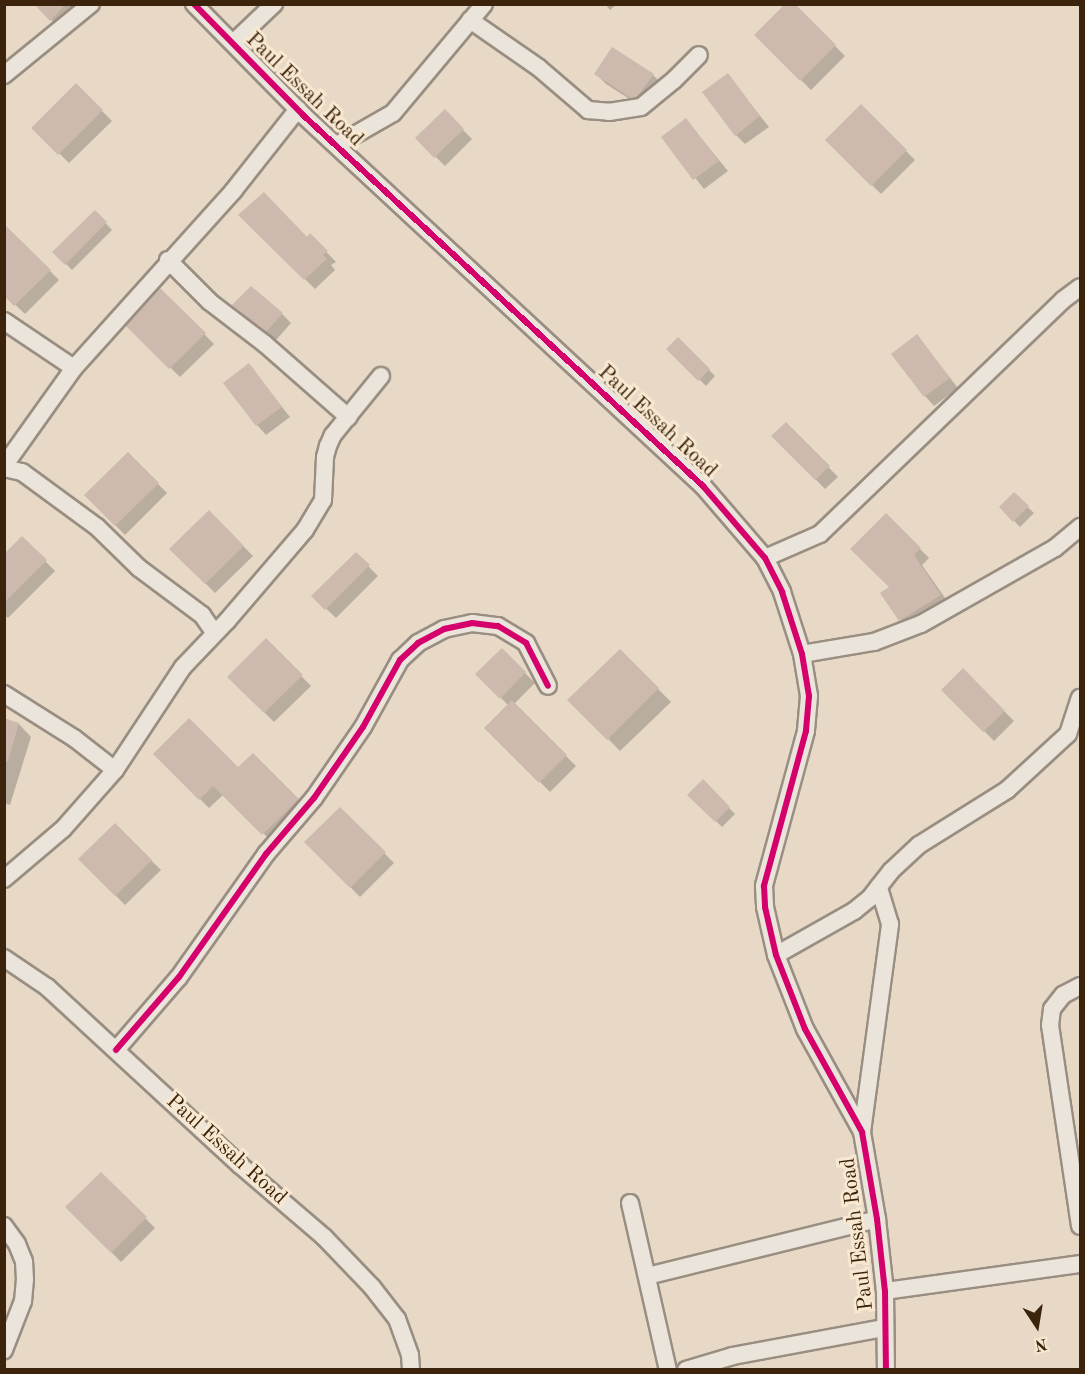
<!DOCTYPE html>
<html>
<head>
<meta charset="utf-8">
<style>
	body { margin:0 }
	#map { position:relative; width:1085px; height:1374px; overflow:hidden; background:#e7d9c6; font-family:"Old Standard TT",serif }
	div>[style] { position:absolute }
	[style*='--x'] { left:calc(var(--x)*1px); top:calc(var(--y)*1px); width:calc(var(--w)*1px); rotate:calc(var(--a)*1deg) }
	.shadow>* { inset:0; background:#0003 }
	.building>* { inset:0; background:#cdb9ad }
	.roads { filter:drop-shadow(2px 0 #998e81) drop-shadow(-2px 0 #998e81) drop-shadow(0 2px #998e81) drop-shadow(0 -2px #998e81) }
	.minor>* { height:16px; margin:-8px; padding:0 8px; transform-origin:8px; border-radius:8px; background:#eae4da }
	.cycleway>* { height:6px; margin:-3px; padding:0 3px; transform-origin:3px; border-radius:3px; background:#d6006c }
	span { translate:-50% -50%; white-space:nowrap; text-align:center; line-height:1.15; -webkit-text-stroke:6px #f8e8d1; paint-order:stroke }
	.street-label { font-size:21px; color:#3b230c }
	.frame { position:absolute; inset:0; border:6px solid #3b230c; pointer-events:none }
	.north { position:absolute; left:1007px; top:1296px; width:60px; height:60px; -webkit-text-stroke:4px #f8e8d1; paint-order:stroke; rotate:168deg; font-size:16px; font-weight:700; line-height:24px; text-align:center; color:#3b230c }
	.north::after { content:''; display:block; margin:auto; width:21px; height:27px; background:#3b230c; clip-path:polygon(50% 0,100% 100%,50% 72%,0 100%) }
</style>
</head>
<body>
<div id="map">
	<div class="shadow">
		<i style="clip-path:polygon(36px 4px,72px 4px,78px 11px,60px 29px)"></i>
		<i style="clip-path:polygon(605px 4px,617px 4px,610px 10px)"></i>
		<i style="clip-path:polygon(793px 4px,845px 56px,811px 90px,756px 35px)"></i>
		<i style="clip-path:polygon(596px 74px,653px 75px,663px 85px,642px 107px,606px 84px)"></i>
		<i style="clip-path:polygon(727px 75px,769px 127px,745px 144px,736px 135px)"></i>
		<i style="clip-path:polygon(76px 85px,112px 121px,69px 163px,33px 128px)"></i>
		<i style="clip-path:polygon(861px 106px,915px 160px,881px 194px,827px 140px)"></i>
		<i style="clip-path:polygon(444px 111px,472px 139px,445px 166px,417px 138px)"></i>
		<i style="clip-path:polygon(686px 120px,728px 171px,704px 189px,663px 137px)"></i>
		<i style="clip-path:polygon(95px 212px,112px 230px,72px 270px,54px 252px)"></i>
		<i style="clip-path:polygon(240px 215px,307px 239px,310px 235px,336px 262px,331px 265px,335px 270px,315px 289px)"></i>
		<i style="clip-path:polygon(5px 226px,59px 280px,25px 314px,4px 294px)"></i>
		<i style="clip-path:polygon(161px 290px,214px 344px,180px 377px,128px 326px)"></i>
		<i style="clip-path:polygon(234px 305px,282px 314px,291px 323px,276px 340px)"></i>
		<i style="clip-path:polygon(917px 336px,958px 388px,934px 406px,925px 396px)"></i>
		<i style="clip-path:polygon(678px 339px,715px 376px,706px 386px,669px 349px)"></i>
		<i style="clip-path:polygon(249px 365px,290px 417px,266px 435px,257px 425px)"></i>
		<i style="clip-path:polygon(786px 424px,838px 477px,825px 489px,773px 436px)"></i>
		<i style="clip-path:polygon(128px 454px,167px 493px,125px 535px,86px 495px)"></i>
		<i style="clip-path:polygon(1014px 494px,1034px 513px,1020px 527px,1001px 507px)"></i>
		<i style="clip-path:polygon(209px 512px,253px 556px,215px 593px,171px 549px)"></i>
		<i style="clip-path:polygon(886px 515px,929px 558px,922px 565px,950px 605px,910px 630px,882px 594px,891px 587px)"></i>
		<i style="clip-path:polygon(22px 538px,55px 571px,8px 618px,4px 615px,4px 556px)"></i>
		<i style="clip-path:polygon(356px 554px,378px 576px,336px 618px,313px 596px)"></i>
		<i style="clip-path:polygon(266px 640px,311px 686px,274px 722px,229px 677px)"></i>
		<i style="clip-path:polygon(502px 650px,535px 683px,514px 704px,576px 766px,550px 792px,486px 728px,509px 706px,477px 674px)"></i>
		<i style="clip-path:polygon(620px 651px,671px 702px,620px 751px,570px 700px)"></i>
		<i style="clip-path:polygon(963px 670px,1014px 721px,994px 741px,944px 690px)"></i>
		<i style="clip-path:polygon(4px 720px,19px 724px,31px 737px,10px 805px,4px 803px)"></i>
		<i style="clip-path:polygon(155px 754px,238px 770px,253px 755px,307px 810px,273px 843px,224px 794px,209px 808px)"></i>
		<i style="clip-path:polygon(703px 781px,735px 814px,722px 827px,690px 795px)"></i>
		<i style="clip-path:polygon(340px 809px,394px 863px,360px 897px,306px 842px)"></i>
		<i style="clip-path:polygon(115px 825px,161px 870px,125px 905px,80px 859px)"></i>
		<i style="clip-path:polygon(101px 1174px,155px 1228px,121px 1262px,67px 1207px)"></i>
	</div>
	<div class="building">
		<i style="clip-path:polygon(34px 4px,66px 4px,50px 21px)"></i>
		<i style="clip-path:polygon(785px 4px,795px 4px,836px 45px,800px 81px,754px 35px)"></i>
		<i style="clip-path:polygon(612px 47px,654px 74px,637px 97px,631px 98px,594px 74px)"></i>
		<i style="clip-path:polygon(728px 73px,760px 116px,735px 136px,702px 92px)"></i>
		<i style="clip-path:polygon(76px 83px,103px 110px,58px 155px,31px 128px)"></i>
		<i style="clip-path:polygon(861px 104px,907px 150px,871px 186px,825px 140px)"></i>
		<i style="clip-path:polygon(445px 109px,464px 129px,434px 158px,415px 138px)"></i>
		<i style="clip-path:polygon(686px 118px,719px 161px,693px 180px,661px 137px)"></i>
		<i style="clip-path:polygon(264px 192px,307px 237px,310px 233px,328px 251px,323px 255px,327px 259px,304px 280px,238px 215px)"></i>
		<i style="clip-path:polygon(95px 210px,107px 222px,65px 265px,52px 252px)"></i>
		<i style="clip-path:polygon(4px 224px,51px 270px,14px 306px,4px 296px)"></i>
		<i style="clip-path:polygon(251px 286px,283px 313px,266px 332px,232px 305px)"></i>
		<i style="clip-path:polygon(160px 288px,206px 333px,169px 369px,126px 326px)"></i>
		<i style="clip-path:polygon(917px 334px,950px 378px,924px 397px,891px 354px)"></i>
		<i style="clip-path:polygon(678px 337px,710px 369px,698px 381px,666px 349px)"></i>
		<i style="clip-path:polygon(249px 363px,282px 407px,256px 426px,223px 383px)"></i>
		<i style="clip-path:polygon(786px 422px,830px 466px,815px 480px,771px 436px)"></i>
		<i style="clip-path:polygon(128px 452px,159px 483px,115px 526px,84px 495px)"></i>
		<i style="clip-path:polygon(1014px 492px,1029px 506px,1013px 522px,999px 507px)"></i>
		<i style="clip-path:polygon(209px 510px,244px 546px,205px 584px,169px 549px)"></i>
		<i style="clip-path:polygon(886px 513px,921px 548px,914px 555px,941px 595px,899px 621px,880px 593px,889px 587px,850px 549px)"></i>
		<i style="clip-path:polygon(22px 536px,47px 560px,4px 603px,4px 554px)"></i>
		<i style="clip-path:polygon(356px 552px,370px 565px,325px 610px,311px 596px)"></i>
		<i style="clip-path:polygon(266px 638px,303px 675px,264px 713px,227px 677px)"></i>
		<i style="clip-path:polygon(502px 648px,526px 672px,500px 699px,475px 674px)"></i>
		<i style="clip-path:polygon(620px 649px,659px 688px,607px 740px,567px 700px)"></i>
		<i style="clip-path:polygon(963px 668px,1005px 711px,983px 732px,941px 690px)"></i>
		<i style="clip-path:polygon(512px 700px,567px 755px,539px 783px,484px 728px)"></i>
		<i style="clip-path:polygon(4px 718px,19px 723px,8px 761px,4px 761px)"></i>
		<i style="clip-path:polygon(189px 718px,238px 767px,253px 753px,299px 799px,262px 835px,213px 786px,199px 800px,153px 754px)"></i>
		<i style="clip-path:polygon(703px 779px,730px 807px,715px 822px,687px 795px)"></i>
		<i style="clip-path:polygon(340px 807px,386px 852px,350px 888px,304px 842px)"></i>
		<i style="clip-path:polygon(115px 823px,152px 860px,115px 896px,78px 859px)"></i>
		<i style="clip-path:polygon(101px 1172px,147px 1217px,111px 1253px,65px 1207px)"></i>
	</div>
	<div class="roads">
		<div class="minor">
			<i style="--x:194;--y:4;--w:156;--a:45.5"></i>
			<i style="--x:303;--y:115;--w:546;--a:42.85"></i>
			<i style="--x:703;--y:486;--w:95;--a:49.3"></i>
			<i style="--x:765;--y:558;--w:38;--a:63"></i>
			<i style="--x:782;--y:592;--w:65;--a:72.1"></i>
			<i style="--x:802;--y:654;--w:43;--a:80.5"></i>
			<i style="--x:809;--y:696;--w:35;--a:95"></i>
			<i style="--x:806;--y:731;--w:161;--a:105.2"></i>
			<i style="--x:764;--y:886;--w:21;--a:87"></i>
			<i style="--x:765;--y:907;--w:49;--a:77.1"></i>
			<i style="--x:776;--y:955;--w:79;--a:68.6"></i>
			<i style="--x:805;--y:1029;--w:118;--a:61"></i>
			<i style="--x:862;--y:1132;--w:88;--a:80.2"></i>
			<i style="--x:877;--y:1219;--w:72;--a:83.7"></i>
			<i style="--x:885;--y:1291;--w:79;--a:89.3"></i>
			<i style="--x:470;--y:20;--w:84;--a:34.8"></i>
			<i style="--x:539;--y:68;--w:65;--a:40.6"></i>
			<i style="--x:588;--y:110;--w:21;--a:5"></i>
			<i style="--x:609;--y:112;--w:32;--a:-9"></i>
			<i style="--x:641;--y:107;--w:43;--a:-39.3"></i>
			<i style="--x:674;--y:80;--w:35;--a:-45"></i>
			<i style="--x:233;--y:43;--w:57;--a:-43.6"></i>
			<i style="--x:4;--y:75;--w:112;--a:-39.2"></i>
			<i style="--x:337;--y:145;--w:64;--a:-29.7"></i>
			<i style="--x:393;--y:113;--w:142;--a:-50.1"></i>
			<i style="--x:168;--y:260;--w:59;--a:45"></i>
			<i style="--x:210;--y:302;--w:69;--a:37.4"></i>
			<i style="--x:265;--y:344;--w:111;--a:41.3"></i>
			<i style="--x:4;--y:321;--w:84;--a:33.9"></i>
			<i style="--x:4;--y:466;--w:120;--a:-54.5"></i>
			<i style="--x:74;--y:368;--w:239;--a:-48"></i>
			<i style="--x:234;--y:190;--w:103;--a:-51.7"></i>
			<i style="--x:4;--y:468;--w:18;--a:13"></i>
			<i style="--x:22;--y:472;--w:93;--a:36.3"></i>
			<i style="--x:97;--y:527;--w:59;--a:44.3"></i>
			<i style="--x:139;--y:568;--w:79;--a:36.7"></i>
			<i style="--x:202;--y:615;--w:21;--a:55"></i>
			<i style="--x:765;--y:558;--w:60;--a:-23.6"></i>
			<i style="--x:820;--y:534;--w:337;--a:-43.9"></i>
			<i style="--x:1063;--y:300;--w:21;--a:-37"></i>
			<i style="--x:802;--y:654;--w:73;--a:-9.5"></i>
			<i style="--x:874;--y:642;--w:50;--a:-21"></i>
			<i style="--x:921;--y:624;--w:154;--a:-29.6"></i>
			<i style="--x:1055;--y:548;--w:33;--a:-40"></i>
			<i style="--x:4;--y:694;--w:83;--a:32.2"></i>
			<i style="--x:74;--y:738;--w:52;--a:38"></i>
			<i style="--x:4;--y:879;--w:77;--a:-40.3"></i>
			<i style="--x:63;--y:829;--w:79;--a:-48.6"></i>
			<i style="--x:115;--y:770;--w:123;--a:-56.6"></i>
			<i style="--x:183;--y:667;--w:64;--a:-46.3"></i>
			<i style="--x:227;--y:621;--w:120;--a:-49.4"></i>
			<i style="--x:305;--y:530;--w:35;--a:-59"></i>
			<i style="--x:323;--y:500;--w:43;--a:-87.3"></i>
			<i style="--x:325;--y:457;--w:11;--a:-75"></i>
			<i style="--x:328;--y:446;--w:12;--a:-66"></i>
			<i style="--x:333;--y:435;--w:76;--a:-50.9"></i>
			<i style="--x:776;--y:955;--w:90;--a:-29.4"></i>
			<i style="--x:854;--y:911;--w:21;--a:-39"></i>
			<i style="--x:870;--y:898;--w:34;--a:-52"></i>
			<i style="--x:891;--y:871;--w:38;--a:-43"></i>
			<i style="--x:919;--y:845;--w:104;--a:-32"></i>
			<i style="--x:1007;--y:790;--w:83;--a:-42.6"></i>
			<i style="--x:1068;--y:734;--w:38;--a:-72"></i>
			<i style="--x:4;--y:958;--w:52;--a:34"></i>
			<i style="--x:47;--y:987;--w:263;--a:42.7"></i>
			<i style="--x:240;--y:1165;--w:111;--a:40.6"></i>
			<i style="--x:324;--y:1237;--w:69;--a:46.2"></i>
			<i style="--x:372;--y:1287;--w:41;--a:52"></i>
			<i style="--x:397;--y:1319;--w:38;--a:70"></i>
			<i style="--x:410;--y:1355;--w:15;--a:86"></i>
			<i style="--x:1080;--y:986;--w:19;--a:152"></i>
			<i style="--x:1063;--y:995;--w:18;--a:128"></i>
			<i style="--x:1052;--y:1009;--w:16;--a:97"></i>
			<i style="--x:1050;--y:1025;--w:203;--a:81.5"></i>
			<i style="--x:116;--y:1050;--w:96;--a:-49.2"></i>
			<i style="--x:179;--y:977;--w:151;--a:-54.7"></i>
			<i style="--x:266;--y:854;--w:74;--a:-49.4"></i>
			<i style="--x:314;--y:798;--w:86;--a:-55.4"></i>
			<i style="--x:363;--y:727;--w:77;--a:-61.1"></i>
			<i style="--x:400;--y:660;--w:25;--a:-43"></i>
			<i style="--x:418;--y:643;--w:30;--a:-28"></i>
			<i style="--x:444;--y:629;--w:29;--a:-12"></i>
			<i style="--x:472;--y:623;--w:26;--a:7"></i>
			<i style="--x:498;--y:626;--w:33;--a:31"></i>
			<i style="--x:526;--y:643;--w:48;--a:62.9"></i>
			<i style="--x:862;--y:1132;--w:210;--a:-82.3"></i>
			<i style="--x:890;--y:924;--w:39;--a:-107"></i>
			<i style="--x:630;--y:1203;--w:171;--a:77.2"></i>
			<i style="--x:4;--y:1226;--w:22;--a:54"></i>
			<i style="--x:17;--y:1244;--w:18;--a:68"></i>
			<i style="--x:24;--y:1261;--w:18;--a:87"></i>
			<i style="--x:25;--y:1279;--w:22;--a:95"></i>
			<i style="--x:23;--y:1301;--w:53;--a:111.2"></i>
			<i style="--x:647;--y:1276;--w:237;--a:-13.9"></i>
			<i style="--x:885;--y:1291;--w:197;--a:-7.9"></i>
			<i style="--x:686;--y:1370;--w:49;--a:-16.6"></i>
			<i style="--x:733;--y:1356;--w:154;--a:-10.5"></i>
		</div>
	</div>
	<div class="cycleway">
		<i style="--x:194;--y:4;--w:156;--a:45.5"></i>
		<i style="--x:303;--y:115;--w:546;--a:42.85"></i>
		<i style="--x:703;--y:486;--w:95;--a:49.3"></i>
		<i style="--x:765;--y:558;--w:38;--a:63"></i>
		<i style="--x:782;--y:592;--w:65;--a:72.1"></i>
		<i style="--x:802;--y:654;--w:43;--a:80.5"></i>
		<i style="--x:809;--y:696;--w:35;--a:95"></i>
		<i style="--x:806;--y:731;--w:161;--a:105.2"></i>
		<i style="--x:764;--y:886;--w:21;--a:87"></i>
		<i style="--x:765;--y:907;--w:49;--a:77.1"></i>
		<i style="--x:776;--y:955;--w:79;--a:68.6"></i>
		<i style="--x:805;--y:1029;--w:118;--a:61"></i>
		<i style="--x:862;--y:1132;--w:88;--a:80.2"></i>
		<i style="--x:877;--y:1219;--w:72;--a:83.7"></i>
		<i style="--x:885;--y:1291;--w:79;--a:89.3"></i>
		<i style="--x:116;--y:1050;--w:96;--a:-49.2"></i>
		<i style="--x:179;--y:977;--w:151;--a:-54.7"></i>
		<i style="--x:266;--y:854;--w:74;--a:-49.4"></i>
		<i style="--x:314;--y:798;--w:86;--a:-55.4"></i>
		<i style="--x:363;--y:727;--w:77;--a:-61.1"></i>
		<i style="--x:400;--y:660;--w:25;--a:-43"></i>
		<i style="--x:418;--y:643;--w:30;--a:-28"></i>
		<i style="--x:444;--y:629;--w:29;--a:-12"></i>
		<i style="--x:472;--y:623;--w:26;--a:7"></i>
		<i style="--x:498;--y:626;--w:33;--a:31"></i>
		<i style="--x:526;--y:643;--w:48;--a:62.9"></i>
	</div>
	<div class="street-label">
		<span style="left:304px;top:90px;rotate:44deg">Paul Essah Road</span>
		<span style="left:657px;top:422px;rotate:43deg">Paul Essah Road</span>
		<span style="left:226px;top:1150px;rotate:42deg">Paul Essah Road</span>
		<span style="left:858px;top:1234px;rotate:-97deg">Paul Essah Road</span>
	</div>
	<div class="frame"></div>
	<div class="north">N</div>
</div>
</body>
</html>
